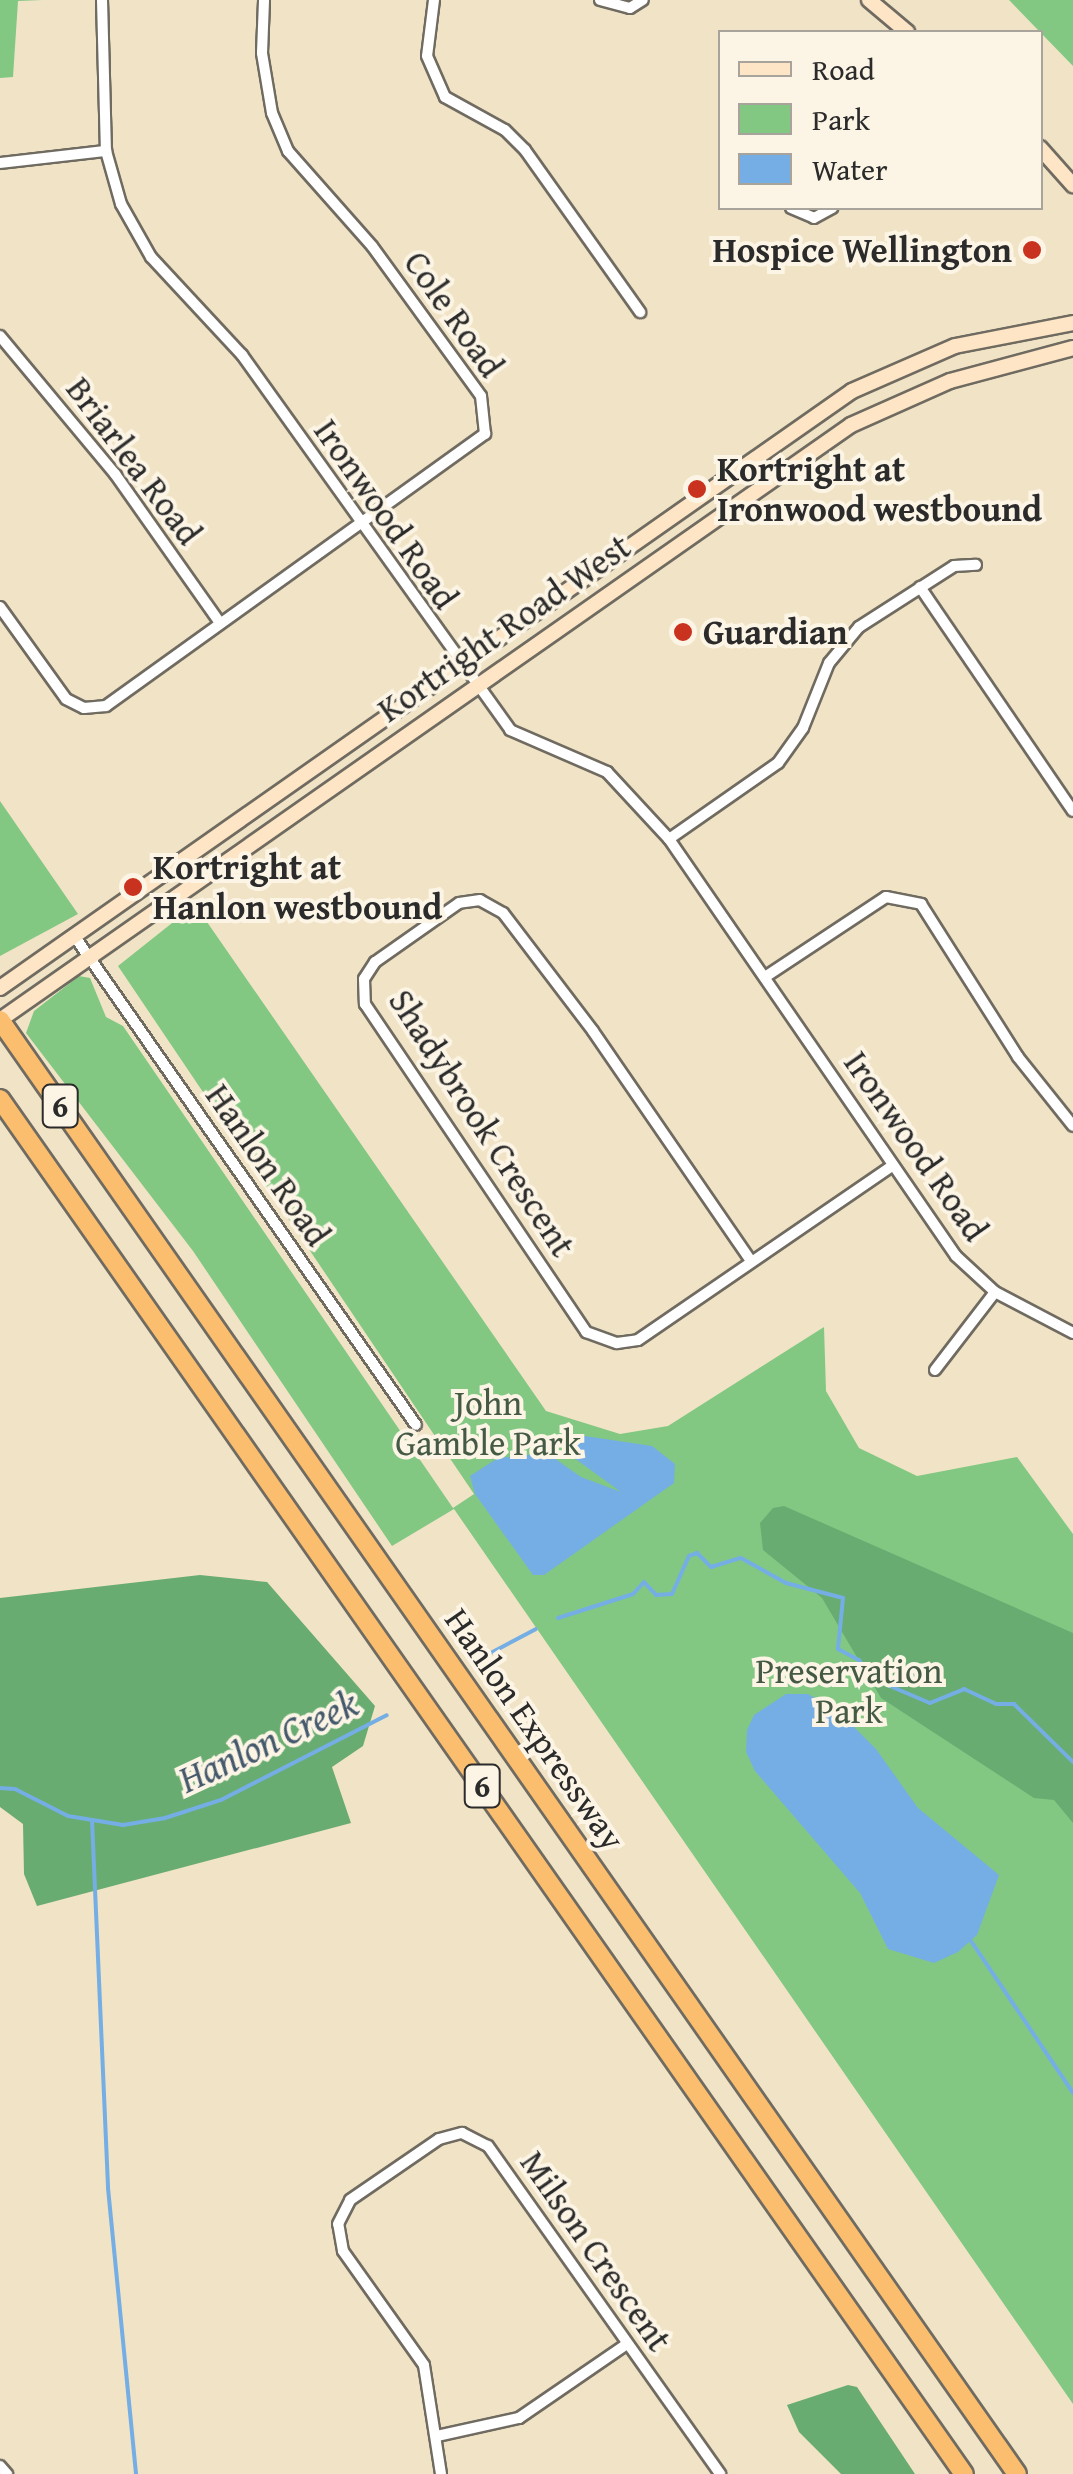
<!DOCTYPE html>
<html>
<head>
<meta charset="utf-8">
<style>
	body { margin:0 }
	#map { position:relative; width:1073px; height:2474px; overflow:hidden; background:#f1e3c5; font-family:"Gentium Book Plus",serif }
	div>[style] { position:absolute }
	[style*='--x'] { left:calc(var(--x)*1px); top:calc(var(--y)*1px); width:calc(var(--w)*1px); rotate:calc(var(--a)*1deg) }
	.green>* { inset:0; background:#82c883 }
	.forest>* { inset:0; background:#69ac71 }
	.water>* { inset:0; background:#74aee4 }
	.stream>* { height:4px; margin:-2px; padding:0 2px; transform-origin:2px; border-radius:2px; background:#74aee4 }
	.roads { filter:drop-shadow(2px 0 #706b61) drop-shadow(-2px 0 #706b61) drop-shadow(0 2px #706b61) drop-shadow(0 -2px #706b61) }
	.street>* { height:10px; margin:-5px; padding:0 5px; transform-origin:5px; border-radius:5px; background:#fff }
	.secondary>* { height:14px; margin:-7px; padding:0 7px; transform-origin:7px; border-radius:7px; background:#fde5c5 }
	.highway>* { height:18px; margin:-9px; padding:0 9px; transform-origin:9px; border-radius:9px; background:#fabe6e }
	.dots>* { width:28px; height:28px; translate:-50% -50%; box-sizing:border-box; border:5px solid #fcf5e5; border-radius:50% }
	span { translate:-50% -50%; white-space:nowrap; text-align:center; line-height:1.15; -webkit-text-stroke:8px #fcf5e5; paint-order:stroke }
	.shield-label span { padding:2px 8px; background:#fcf5e5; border:2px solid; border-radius:8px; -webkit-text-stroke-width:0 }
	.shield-label { font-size:32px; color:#2b2b2b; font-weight:700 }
	.poi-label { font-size:35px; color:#2b2b2b; font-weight:700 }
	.right { translate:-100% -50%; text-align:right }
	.left { translate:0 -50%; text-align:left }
	.street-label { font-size:35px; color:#2b2b2b }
	.park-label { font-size:35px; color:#455a45 }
	.water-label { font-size:38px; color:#45596c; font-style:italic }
	.legend { position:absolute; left:718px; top:30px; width:325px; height:180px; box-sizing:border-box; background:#fcf5e5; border:2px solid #a8a49b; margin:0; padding:12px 18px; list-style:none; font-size:30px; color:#2b2b2b }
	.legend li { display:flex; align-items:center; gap:20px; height:50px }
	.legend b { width:50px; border:2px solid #a8a49b }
</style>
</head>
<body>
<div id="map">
	<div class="green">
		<i style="clip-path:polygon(0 0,42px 0,18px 1px,13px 77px,0 78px)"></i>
		<i style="clip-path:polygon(1009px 0,1073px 0,1073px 66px,1040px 32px)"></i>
		<i style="clip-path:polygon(0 801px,78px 914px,0 956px)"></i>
		<i style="clip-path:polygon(201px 900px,198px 909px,546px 1411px,620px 1434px,668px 1426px,824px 1327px,826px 1391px,859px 1448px,917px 1476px,1017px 1457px,1073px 1534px,1073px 2404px,454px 1509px,392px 1546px,193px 1251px,26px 1033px,34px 1011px,79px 976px,90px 978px,106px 1017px,123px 1026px,453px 1508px,474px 1494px,118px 966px)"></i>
	</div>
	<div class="forest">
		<i style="clip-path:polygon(784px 1506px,1073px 1633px,1073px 1823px,1054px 1800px,1034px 1798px,881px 1698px,822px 1598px,763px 1550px,760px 1523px,773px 1508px)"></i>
		<i style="clip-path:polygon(200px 1575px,267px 1582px,375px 1706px,363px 1746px,332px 1767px,351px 1823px,37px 1906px,24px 1874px,23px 1824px,0 1807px,0 1598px)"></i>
		<i style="clip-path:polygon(848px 2385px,857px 2387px,915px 2474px,841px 2474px,799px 2432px,787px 2405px)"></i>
	</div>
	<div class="water">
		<i style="clip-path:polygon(578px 1435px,652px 1446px,675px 1464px,674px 1483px,544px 1575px,533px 1575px,475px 1494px,470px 1476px,498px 1458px,547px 1453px,581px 1477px,621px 1492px,570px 1455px,563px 1442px)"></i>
		<i style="clip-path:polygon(786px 1694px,808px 1694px,838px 1711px,876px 1749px,918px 1808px,999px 1875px,977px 1935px,958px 1952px,934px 1963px,888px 1949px,860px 1893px,755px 1771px,746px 1752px,747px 1730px,754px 1715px)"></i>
	</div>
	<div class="stream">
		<i style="--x:558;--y:1618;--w:79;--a:-17.7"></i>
		<i style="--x:633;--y:1594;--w:16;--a:-47"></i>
		<i style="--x:644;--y:1582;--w:18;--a:47"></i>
		<i style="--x:656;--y:1595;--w:16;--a:-4"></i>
		<i style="--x:672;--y:1594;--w:42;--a:-65.9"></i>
		<i style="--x:689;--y:1556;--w:9;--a:-21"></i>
		<i style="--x:697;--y:1553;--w:20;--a:45"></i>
		<i style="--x:711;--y:1567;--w:31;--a:-17"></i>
		<i style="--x:741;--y:1558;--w:51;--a:29.1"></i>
		<i style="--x:786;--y:1583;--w:59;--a:14.7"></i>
		<i style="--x:843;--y:1598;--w:51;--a:95.6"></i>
		<i style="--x:838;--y:1649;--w:24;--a:28"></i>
		<i style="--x:859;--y:1660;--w:22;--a:56"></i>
		<i style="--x:871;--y:1678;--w:64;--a:23"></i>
		<i style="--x:930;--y:1703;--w:37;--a:-22"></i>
		<i style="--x:964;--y:1689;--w:35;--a:25"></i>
		<i style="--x:996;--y:1704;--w:18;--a:0"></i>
		<i style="--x:1014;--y:1704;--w:83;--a:44.5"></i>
		<i style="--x:487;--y:1655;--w:55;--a:-28"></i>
		<i style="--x:0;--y:1788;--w:15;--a:4"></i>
		<i style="--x:15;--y:1789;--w:59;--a:27"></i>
		<i style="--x:68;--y:1816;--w:56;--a:9.3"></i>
		<i style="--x:123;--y:1825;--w:43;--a:-9.5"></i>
		<i style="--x:165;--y:1818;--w:59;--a:-17.8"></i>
		<i style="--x:221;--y:1800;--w:186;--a:-27.1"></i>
		<i style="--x:92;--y:1820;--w:368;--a:87.5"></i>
		<i style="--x:108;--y:2188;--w:287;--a:84.4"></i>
		<i style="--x:971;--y:1941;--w:183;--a:56.1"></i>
	</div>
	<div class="roads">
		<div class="street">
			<i style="--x:102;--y:0;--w:151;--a:88.5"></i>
			<i style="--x:106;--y:151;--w:55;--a:74.2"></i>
			<i style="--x:121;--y:204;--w:61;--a:60.5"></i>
			<i style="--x:151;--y:257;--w:134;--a:47.1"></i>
			<i style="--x:242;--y:355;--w:461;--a:54.4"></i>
			<i style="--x:510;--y:730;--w:106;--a:23.4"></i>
			<i style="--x:607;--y:772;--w:91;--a:47.2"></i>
			<i style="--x:669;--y:839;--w:506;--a:55.46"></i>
			<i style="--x:956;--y:1256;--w:53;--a:42.7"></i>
			<i style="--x:995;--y:1292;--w:88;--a:27.7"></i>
			<i style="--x:434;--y:0;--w:56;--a:97.1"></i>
			<i style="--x:427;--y:56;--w:45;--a:66.3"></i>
			<i style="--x:445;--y:97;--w:68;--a:28.8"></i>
			<i style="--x:505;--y:130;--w:28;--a:45"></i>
			<i style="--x:525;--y:150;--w:199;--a:54.6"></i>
			<i style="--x:600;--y:0;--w:31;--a:15"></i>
			<i style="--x:630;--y:8;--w:15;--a:-32"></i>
			<i style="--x:0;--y:163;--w:107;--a:-6.5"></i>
			<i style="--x:791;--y:208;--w:25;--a:23"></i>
			<i style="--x:814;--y:218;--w:21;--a:-29"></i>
			<i style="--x:0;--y:336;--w:180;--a:50.2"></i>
			<i style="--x:115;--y:474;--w:182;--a:54.8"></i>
			<i style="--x:920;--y:587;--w:271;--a:55.7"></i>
			<i style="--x:0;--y:607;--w:113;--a:54.3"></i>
			<i style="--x:66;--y:699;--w:20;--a:27"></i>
			<i style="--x:84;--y:708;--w:22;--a:-5"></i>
			<i style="--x:106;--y:706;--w:467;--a:-35.7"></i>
			<i style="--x:485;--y:434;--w:38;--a:-96"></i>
			<i style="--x:481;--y:396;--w:185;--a:-126"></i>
			<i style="--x:372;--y:246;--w:127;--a:-131.5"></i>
			<i style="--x:288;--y:151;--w:41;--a:-112.8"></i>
			<i style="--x:272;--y:113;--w:61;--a:-99.5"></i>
			<i style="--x:262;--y:53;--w:53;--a:-87.8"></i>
			<i style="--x:669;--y:839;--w:133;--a:-34.9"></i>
			<i style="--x:778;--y:763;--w:43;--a:-54.5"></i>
			<i style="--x:803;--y:728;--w:70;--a:-68.2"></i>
			<i style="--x:829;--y:663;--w:47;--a:-50.2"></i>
			<i style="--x:859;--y:627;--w:113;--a:-32.7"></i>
			<i style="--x:954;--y:566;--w:22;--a:-3"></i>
			<i style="--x:75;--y:937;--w:595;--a:55.06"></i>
			<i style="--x:765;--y:977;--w:145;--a:-33.5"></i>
			<i style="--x:886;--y:897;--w:36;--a:11"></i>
			<i style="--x:921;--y:904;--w:181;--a:57.6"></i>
			<i style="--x:1018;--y:1057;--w:88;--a:51.4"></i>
			<i style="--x:751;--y:1261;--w:279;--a:-124.5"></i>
			<i style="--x:593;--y:1031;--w:148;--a:-127.3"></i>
			<i style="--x:503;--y:913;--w:26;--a:-151"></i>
			<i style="--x:480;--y:900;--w:21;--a:172"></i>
			<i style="--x:459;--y:903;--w:103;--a:144.9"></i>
			<i style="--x:375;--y:962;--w:20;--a:123"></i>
			<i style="--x:364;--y:979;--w:25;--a:88"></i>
			<i style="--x:365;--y:1004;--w:396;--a:56"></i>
			<i style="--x:586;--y:1332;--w:33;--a:20"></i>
			<i style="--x:617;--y:1343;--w:21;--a:-8"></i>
			<i style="--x:638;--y:1340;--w:308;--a:-34.4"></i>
			<i style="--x:935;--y:1370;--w:98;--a:-52.4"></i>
			<i style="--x:437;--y:2436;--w:84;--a:-12.4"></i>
			<i style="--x:519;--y:2418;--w:131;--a:-34.4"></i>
			<i style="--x:0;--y:2466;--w:11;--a:49"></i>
			<i style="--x:441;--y:2474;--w:110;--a:-98.9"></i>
			<i style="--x:424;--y:2365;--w:140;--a:-125.4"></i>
			<i style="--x:343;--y:2251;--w:27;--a:-100"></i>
			<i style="--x:338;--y:2224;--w:27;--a:-63"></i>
			<i style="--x:350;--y:2200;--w:108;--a:-34.4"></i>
			<i style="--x:439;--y:2139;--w:24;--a:-15"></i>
			<i style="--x:462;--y:2133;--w:29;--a:27"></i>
			<i style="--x:488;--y:2146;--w:402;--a:54.7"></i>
		</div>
		<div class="secondary">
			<i style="--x:869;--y:0;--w:50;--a:40.1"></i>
			<i style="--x:1040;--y:148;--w:50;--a:48.3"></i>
			<i style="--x:0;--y:988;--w:1040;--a:-35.02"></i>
			<i style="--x:852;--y:391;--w:112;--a:-23.6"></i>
			<i style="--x:955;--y:346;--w:120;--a:-11"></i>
			<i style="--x:0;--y:1020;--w:1038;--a:-34.96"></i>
			<i style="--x:851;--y:425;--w:108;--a:-24"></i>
			<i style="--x:950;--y:381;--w:127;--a:-15"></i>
		</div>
		<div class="highway">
			<i style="--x:0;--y:1020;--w:1774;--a:55.03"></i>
			<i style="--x:0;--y:1099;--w:1679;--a:54.97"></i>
		</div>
	</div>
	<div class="dots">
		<i style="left:1032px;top:250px;background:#c8321e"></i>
		<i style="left:697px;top:489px;background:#c8321e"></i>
		<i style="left:683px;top:632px;background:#c8321e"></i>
		<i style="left:133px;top:887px;background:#c8321e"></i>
	</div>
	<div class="shield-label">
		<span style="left:60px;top:1106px">6</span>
		<span style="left:482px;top:1786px">6</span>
	</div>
	<div class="poi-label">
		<span class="right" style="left:1012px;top:250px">Hospice Wellington</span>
		<span class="left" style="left:717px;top:489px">Kortright at<br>Ironwood westbound</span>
		<span class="left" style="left:703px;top:632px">Guardian</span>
		<span class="left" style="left:153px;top:887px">Kortright at<br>Hanlon westbound</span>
	</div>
	<div class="street-label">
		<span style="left:454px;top:314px;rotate:55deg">Cole Road</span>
		<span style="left:134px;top:461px;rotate:53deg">Briarlea Road</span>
		<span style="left:386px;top:514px;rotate:55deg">Ironwood Road</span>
		<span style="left:504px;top:628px;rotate:-35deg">Kortright Road West</span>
		<span style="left:482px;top:1123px;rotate:57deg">Shadybrook Crescent</span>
		<span style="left:916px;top:1146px;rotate:55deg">Ironwood Road</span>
		<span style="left:268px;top:1165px;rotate:55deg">Hanlon Road</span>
		<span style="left:535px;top:1729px;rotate:55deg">Hanlon Expressway</span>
		<span style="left:596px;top:2251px;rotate:55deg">Milson Crescent</span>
	</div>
	<div class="park-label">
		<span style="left:488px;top:1423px">John<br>Gamble Park</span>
		<span style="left:849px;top:1691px">Preservation<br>Park</span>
	</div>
	<div class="water-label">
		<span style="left:268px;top:1741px;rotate:-25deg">Hanlon Creek</span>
	</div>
	<ul class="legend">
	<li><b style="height:12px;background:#fde5c5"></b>Road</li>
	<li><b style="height:28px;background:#82c883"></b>Park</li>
	<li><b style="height:28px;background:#74aee4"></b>Water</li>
	</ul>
</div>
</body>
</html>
